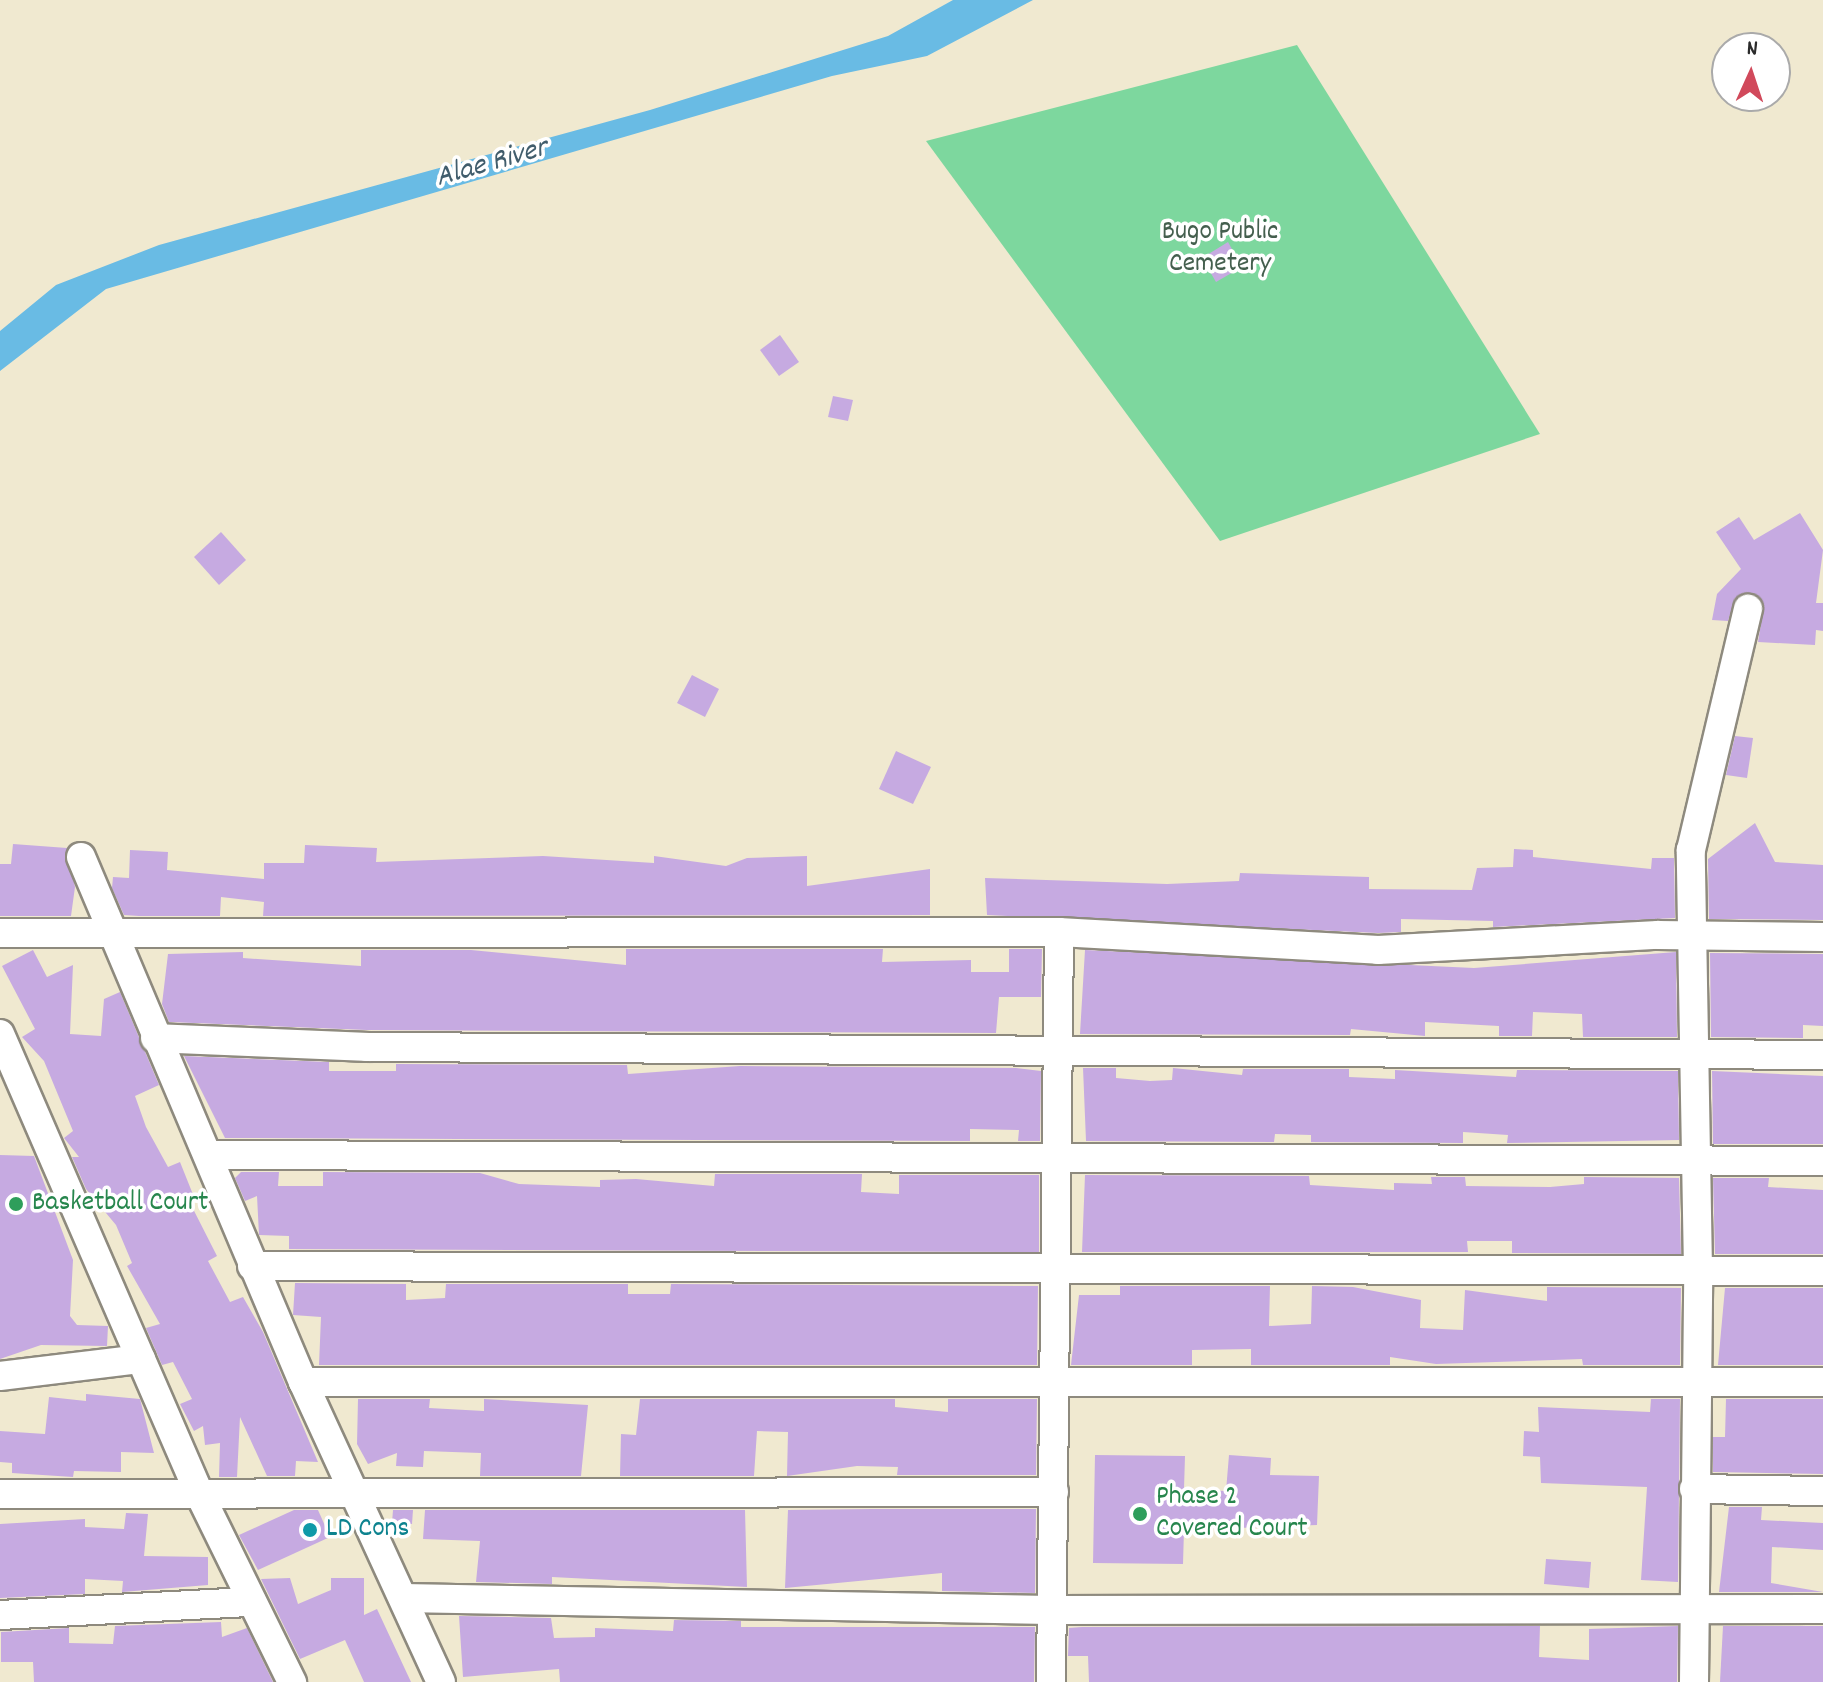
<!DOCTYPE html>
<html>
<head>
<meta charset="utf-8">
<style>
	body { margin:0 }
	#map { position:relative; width:1823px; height:1682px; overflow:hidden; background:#f0e9d0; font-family:Dekko,sans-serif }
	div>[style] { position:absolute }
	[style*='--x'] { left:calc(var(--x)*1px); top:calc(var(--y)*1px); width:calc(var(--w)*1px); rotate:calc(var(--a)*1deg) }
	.green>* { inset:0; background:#7dd79e }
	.water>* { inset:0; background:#69bbe4 }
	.building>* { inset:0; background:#c6aae1 }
	.roads { filter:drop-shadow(2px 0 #8e8a7e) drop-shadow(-2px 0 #8e8a7e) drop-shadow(0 2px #8e8a7e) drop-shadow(0 -2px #8e8a7e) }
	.minor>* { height:28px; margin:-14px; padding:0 14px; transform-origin:14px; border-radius:14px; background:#fff }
	.dots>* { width:22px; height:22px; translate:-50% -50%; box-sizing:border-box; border:4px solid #fff; border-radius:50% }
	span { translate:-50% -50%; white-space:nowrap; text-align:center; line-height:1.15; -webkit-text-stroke:7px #fff; paint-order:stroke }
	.park-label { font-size:28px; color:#445f4e }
	.leisure-label { font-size:28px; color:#27864d }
	.left { translate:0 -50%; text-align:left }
	.culture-label { font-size:28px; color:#0d838f }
	.water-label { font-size:30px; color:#415d6c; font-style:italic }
	.north { position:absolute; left:1711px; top:32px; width:80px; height:80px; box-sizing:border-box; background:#fff; border:2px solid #aaa; border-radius:50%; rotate:3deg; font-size:22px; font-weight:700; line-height:32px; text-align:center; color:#2b2b2b }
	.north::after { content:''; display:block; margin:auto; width:28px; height:36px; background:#d1495b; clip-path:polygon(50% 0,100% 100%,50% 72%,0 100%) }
</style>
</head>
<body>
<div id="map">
	<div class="green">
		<i style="clip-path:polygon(1297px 45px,1540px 434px,1220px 541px,926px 141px)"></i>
	</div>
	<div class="water">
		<i style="clip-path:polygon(953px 0,1033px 0,927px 56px,832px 76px,106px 289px,0 371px,0 331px,56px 285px,159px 245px,650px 110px,888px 36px)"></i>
	</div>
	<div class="building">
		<i style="clip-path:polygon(1228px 242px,1242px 267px,1216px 282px,1202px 258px)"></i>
		<i style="clip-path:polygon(780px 335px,799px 362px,779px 376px,760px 350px)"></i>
		<i style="clip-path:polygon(833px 396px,853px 400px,848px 421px,828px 417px)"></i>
		<i style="clip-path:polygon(1800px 513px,1823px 550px,1816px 603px,1823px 603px,1823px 631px,1816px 630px,1815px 645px,1758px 642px,1764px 605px,1753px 593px,1735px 598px,1728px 621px,1712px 620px,1717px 594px,1741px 569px,1716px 532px,1739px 517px,1754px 540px)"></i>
		<i style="clip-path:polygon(221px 532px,246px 560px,219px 585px,194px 557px)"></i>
		<i style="clip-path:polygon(692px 675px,719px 689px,705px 717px,677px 703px)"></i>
		<i style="clip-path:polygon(1735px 736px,1753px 738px,1747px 778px,1726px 775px)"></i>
		<i style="clip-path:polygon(896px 751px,931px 767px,913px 804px,879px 789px)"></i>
		<i style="clip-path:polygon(1755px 823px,1775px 862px,1823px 865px,1823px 920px,1709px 919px,1708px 859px)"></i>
		<i style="clip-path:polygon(13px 844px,67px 848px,75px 887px,71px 916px,0 916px,0 864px,11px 864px)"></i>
		<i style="clip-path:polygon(305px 845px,377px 848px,376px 862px,543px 856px,654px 863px,654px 856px,726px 866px,747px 858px,807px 856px,807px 886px,930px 869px,930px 915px,263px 916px,264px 902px,221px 897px,220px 916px,139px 916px,124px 915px,112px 888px,113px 877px,129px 878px,130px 850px,168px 852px,167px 870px,264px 879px,264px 863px,304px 863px)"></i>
		<i style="clip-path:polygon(1514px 849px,1533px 850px,1533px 857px,1651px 869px,1652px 858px,1674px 858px,1675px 918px,1493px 927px,1493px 921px,1401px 919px,1401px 932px,1378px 933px,987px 915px,985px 878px,1167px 884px,1239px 881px,1240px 873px,1369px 877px,1369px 889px,1472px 890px,1477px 868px,1513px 867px)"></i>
		<i style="clip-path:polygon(626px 949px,883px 949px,882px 962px,971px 960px,971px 972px,1009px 972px,1009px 949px,1042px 949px,1041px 997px,999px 997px,996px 1033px,367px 1030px,169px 1022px,162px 1004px,168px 954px,243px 952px,243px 958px,361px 966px,361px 950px,471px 950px,626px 965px)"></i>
		<i style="clip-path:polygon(33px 950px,47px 977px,73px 965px,70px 1034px,101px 1036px,104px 999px,120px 992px,159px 1085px,135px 1096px,146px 1127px,168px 1167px,180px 1162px,194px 1197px,188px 1199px,217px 1256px,208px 1261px,230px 1302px,243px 1297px,263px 1332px,318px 1462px,296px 1461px,295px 1476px,267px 1476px,240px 1417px,237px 1477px,219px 1477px,220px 1443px,205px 1445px,203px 1426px,194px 1431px,180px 1404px,192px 1399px,173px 1362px,162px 1365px,146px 1328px,160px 1324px,127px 1266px,132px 1263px,116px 1225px,86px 1189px,72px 1157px,79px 1157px,64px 1138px,73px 1131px,44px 1061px,22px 1037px,35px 1029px,2px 966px)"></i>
		<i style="clip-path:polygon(1085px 950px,1474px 968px,1676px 952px,1677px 1037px,1583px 1037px,1582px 1014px,1533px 1012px,1532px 1036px,1499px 1036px,1499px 1026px,1425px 1022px,1425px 1036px,1351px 1029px,1350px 1035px,1080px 1034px)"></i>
		<i style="clip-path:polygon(1710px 953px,1823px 954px,1823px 1026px,1803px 1025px,1803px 1038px,1711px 1037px)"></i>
		<i style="clip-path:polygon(184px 1056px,329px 1062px,329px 1071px,396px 1071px,396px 1064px,627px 1065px,628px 1074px,740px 1066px,1016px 1068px,1041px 1071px,1040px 1141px,1018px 1141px,1019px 1130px,970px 1129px,970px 1141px,225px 1138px)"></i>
		<i style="clip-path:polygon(1083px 1068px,1116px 1068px,1116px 1078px,1150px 1081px,1172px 1080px,1173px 1068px,1242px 1075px,1243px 1069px,1349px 1069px,1349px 1077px,1395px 1079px,1395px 1070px,1516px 1077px,1517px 1070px,1678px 1071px,1679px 1140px,1507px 1143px,1508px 1135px,1463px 1132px,1463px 1143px,1311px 1142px,1311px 1135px,1275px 1134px,1274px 1142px,1086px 1141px)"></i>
		<i style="clip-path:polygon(1712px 1071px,1823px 1076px,1823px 1144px,1713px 1144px)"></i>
		<i style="clip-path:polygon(0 1155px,34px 1156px,73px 1260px,70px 1316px,77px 1325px,108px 1326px,107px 1346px,41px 1345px,0 1359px)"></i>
		<i style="clip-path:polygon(241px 1172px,279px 1172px,278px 1186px,323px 1186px,323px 1172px,480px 1173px,519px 1184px,600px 1187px,600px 1180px,636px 1179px,714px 1186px,715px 1174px,862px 1174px,861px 1192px,899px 1194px,899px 1175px,1039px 1175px,1039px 1252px,289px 1249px,289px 1236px,259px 1235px,257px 1196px,245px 1201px,235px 1178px)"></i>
		<i style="clip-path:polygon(1085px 1175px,1309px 1176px,1310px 1185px,1394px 1190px,1394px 1183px,1432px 1184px,1431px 1177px,1465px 1177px,1466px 1186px,1550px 1187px,1584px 1184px,1584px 1177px,1679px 1178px,1681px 1254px,1512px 1253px,1512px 1241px,1467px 1241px,1468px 1252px,1082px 1252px)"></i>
		<i style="clip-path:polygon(1713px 1178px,1769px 1178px,1768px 1187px,1823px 1190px,1823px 1254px,1715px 1254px)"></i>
		<i style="clip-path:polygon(295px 1283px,406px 1284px,406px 1300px,445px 1298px,446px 1284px,628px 1284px,628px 1294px,670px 1294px,671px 1284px,1038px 1286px,1037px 1365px,319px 1365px,321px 1317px,293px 1315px)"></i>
		<i style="clip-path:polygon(1120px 1286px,1270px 1286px,1269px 1326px,1311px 1324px,1312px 1286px,1353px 1287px,1421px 1300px,1420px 1328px,1463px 1330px,1465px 1290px,1547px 1301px,1547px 1287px,1681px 1288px,1680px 1365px,1583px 1365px,1582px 1359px,1436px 1364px,1390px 1357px,1390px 1365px,1251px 1365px,1251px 1349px,1192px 1350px,1192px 1365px,1071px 1365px,1079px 1295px,1120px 1295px)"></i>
		<i style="clip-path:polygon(1725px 1288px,1823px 1288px,1823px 1365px,1718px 1365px)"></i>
		<i style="clip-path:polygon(86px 1394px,140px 1399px,154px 1453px,121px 1452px,121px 1472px,74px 1471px,73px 1477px,12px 1473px,12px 1463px,0 1462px,0 1431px,45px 1434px,49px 1397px,86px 1401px)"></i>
		<i style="clip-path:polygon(358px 1399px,430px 1399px,429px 1408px,484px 1411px,484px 1399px,588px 1405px,581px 1476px,480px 1476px,481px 1453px,424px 1451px,423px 1467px,396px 1466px,397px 1453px,368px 1464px,357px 1444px)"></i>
		<i style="clip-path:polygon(640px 1399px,895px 1399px,895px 1407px,948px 1412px,948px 1399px,1037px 1399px,1036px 1475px,897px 1475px,898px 1467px,857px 1466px,787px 1476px,788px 1432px,757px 1431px,754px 1476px,620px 1476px,621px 1434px,636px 1435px)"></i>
		<i style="clip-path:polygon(1651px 1399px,1680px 1399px,1678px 1582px,1641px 1580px,1647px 1487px,1541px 1483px,1540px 1457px,1523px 1456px,1524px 1431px,1539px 1432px,1538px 1407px,1650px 1412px)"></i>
		<i style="clip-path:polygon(1726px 1399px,1823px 1399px,1823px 1474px,1713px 1472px,1713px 1437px,1725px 1437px)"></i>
		<i style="clip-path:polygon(1095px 1455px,1185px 1456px,1184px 1489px,1226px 1491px,1229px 1455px,1271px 1458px,1270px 1475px,1319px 1476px,1317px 1525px,1184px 1530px,1183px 1564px,1093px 1563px)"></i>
		<i style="clip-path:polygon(1729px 1507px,1762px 1507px,1761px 1520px,1823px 1523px,1823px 1550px,1772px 1547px,1771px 1583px,1823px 1592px,1719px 1592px)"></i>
		<i style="clip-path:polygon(872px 1509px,1036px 1509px,1035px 1593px,942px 1591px,942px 1573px,785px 1588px,788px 1510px)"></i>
		<i style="clip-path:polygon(294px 1510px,318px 1510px,330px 1537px,258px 1570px,239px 1535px)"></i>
		<i style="clip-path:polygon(393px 1510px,413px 1510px,412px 1524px,392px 1523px)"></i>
		<i style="clip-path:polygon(425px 1510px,745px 1510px,747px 1587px,552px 1577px,552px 1584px,476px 1582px,480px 1541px,423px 1539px)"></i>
		<i style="clip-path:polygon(126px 1513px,148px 1514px,144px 1556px,208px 1557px,208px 1585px,122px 1592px,123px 1581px,85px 1579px,85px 1594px,0 1598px,0 1524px,85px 1519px,85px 1527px,124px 1529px)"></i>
		<i style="clip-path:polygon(1546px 1559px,1591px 1562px,1589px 1588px,1544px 1584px)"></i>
		<i style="clip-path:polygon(290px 1578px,298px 1604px,331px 1590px,331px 1578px,364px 1578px,364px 1615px,377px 1609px,411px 1682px,364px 1682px,345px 1640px,300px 1659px,261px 1579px)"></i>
		<i style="clip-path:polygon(459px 1616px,551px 1618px,554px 1638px,595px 1637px,595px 1628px,673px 1631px,674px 1620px,741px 1621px,741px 1627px,1035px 1627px,1034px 1682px,560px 1682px,559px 1669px,463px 1677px)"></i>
		<i style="clip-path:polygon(221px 1622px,222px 1637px,247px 1628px,273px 1682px,34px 1682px,33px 1662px,1px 1662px,1px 1632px,69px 1628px,69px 1643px,113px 1644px,115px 1626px)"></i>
		<i style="clip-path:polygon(1540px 1626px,1539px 1657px,1589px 1660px,1589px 1629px,1678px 1626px,1677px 1682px,1089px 1682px,1088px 1656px,1068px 1656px,1069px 1628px,1082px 1627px)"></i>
		<i style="clip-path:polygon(1723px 1626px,1823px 1626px,1823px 1682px,1720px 1682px)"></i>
	</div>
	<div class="roads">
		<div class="minor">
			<i style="--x:81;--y:857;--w:570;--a:67.08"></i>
			<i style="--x:303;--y:1382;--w:330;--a:65.3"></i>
			<i style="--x:0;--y:933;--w:1059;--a:-0.05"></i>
			<i style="--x:1059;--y:932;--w:320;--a:3.2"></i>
			<i style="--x:1378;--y:950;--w:280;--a:-3.1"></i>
			<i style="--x:1658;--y:935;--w:165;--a:0.7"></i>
			<i style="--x:0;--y:1034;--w:500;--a:66.56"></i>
			<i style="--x:199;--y:1493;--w:211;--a:63.8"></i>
			<i style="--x:155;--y:1038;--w:212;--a:2.4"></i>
			<i style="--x:367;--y:1047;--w:1456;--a:0.31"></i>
			<i style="--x:208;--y:1155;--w:1615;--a:0.21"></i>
			<i style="--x:252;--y:1266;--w:1571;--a:0.18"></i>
			<i style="--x:0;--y:1376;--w:142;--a:-6.9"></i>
			<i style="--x:303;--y:1382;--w:1520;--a:0"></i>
			<i style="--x:1694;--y:1489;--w:129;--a:0.9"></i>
			<i style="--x:0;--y:1494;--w:1054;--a:-0.11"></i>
			<i style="--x:403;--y:1598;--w:647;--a:1.06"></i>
			<i style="--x:1050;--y:1610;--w:773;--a:-0.07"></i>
			<i style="--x:0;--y:1615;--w:252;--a:-3"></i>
			<i style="--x:1051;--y:1682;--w:750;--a:-89.39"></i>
			<i style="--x:1694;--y:1682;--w:412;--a:-89.4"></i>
			<i style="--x:1698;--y:1270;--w:420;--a:-91"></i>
			<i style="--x:1691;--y:850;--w:248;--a:-76.7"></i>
		</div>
	</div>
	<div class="dots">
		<i style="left:16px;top:1204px;background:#2e9e5b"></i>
		<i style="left:1140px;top:1514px;background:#2e9e5b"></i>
		<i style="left:310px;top:1530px;background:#0f9aa8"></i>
	</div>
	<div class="park-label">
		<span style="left:1220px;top:249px">Bugo Public<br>Cemetery</span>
	</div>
	<div class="leisure-label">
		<span class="left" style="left:32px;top:1204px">Basketball Court</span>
		<span class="left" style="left:1156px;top:1514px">Phase 2<br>Covered Court</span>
	</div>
	<div class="culture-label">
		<span class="left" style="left:326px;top:1530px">LD Cons</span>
	</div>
	<div class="water-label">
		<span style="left:492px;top:165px;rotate:-16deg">Alae River</span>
	</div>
	<div class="north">N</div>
</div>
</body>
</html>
